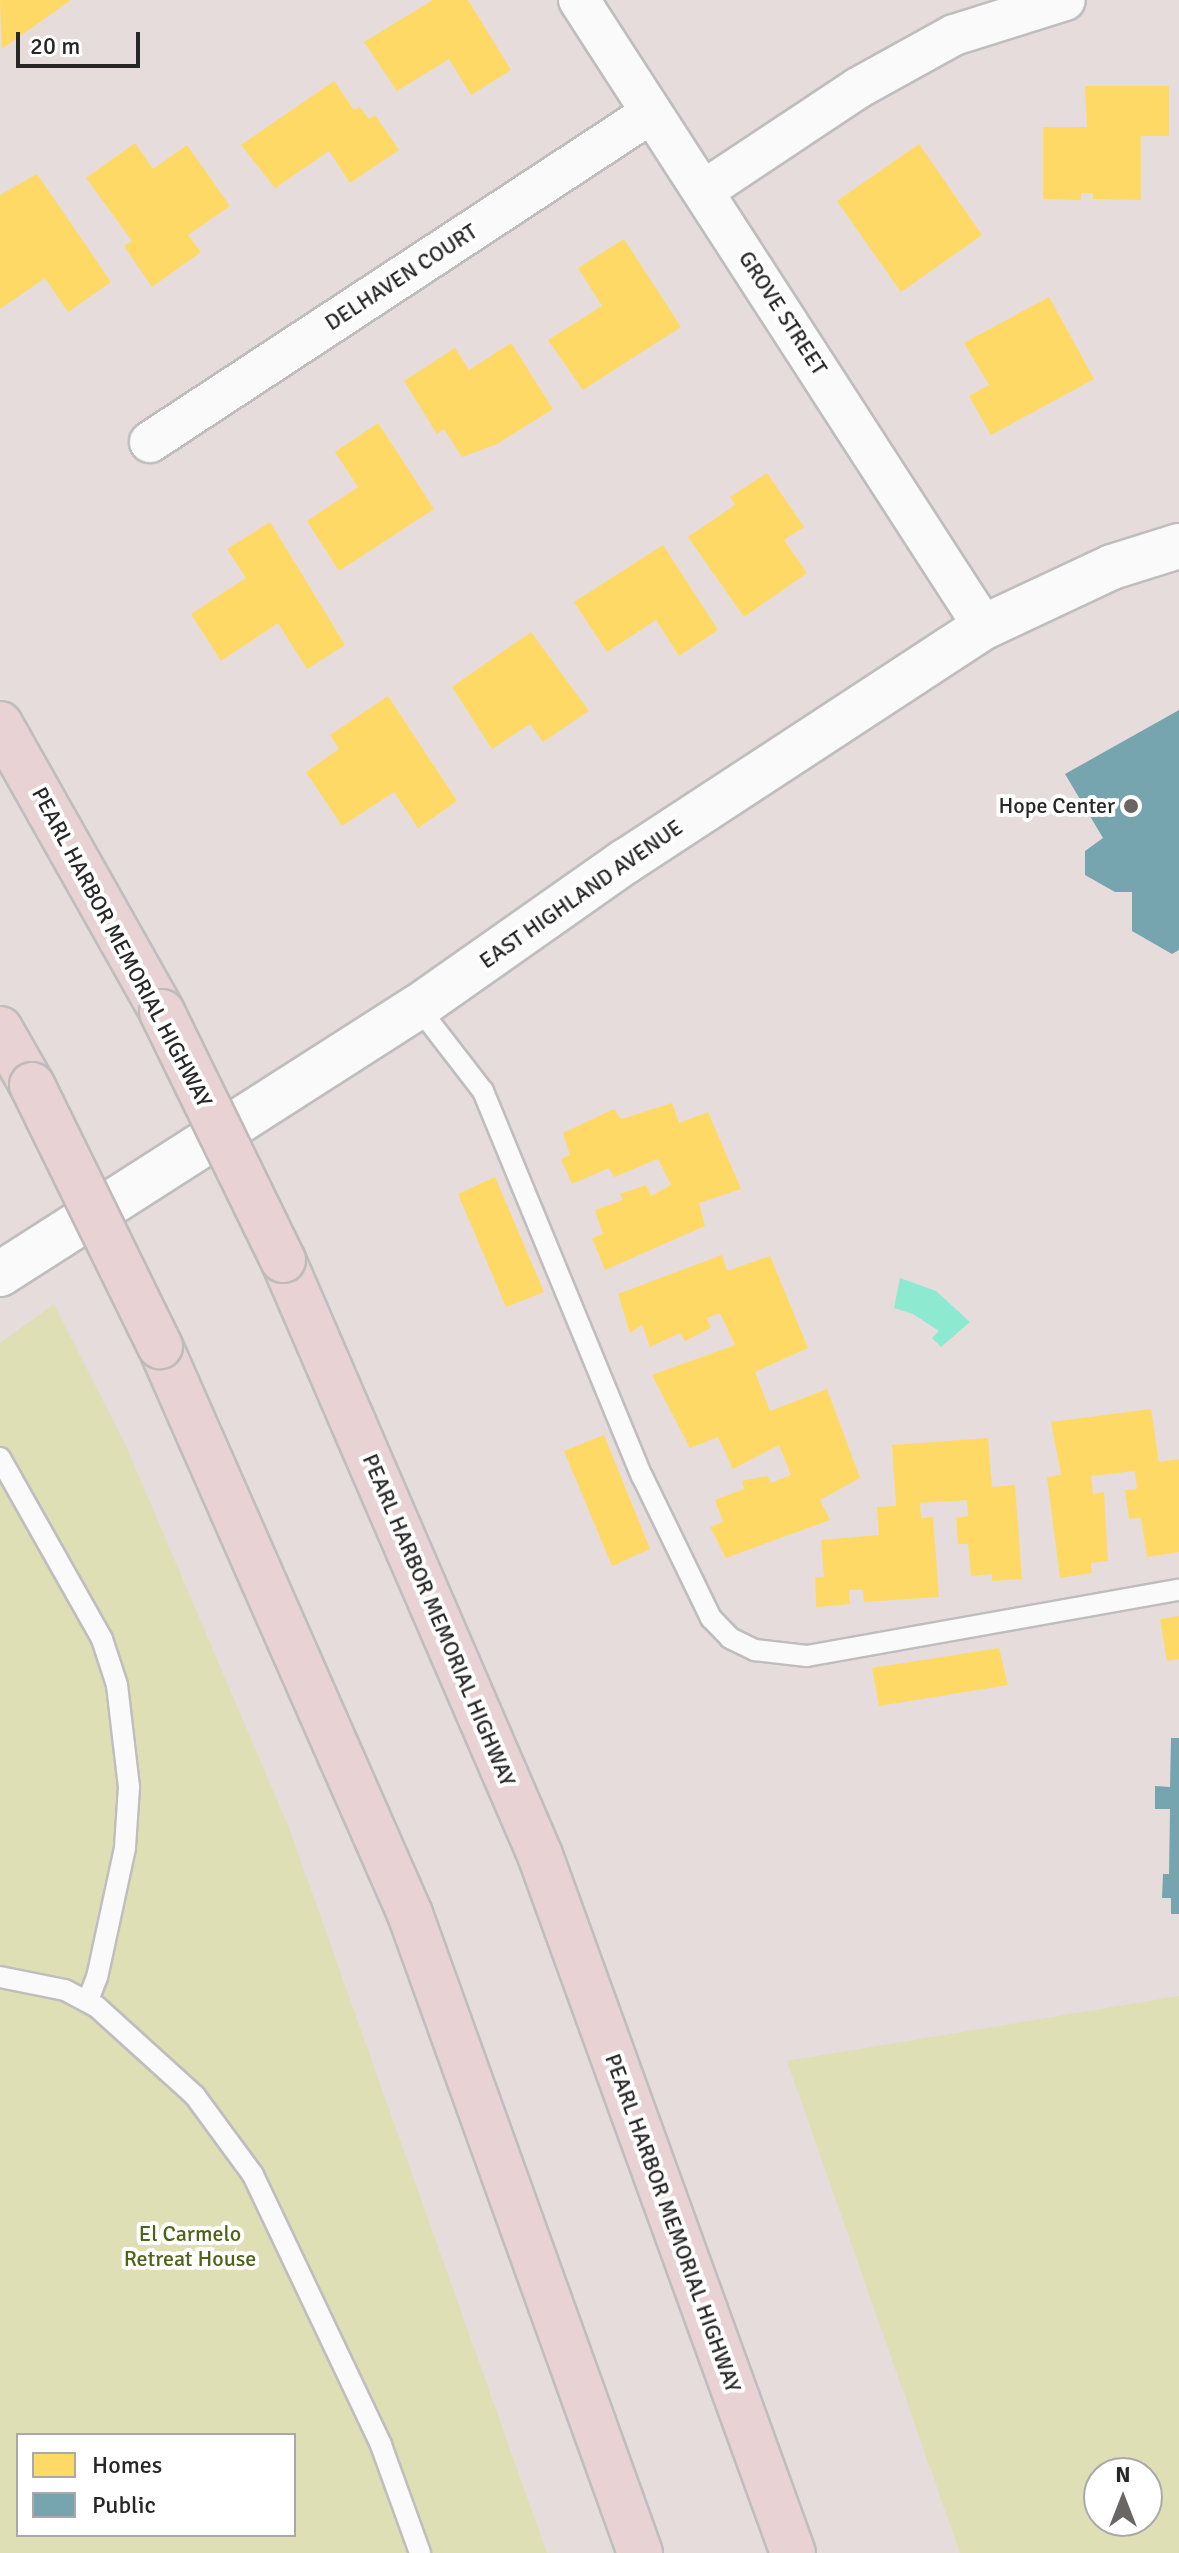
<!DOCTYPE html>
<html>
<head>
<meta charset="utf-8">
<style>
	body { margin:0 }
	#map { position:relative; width:1179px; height:2553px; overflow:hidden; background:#e6dcdc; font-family:Signika,sans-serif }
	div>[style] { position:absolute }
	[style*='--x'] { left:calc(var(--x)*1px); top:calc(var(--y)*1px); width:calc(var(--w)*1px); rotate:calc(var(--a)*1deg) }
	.green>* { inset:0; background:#dedfb4 }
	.water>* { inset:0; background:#8ee9d1 }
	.homes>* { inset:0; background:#ffd966 }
	.public>* { inset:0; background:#76a5af }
	.roads { filter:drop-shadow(2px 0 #bfbdbe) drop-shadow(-2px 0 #bfbdbe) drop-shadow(0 2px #bfbdbe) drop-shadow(0 -2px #bfbdbe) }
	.service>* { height:20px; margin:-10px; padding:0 10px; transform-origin:10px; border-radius:10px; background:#fbfafa }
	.minor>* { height:40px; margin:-20px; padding:0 20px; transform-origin:20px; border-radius:20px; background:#fbfafa }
	.secondary>* { height:44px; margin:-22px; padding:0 22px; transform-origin:22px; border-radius:22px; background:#fbfafa }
	.motorway>* { height:44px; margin:-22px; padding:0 22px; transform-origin:22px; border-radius:22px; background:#e8d2d4 }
	.bridges { filter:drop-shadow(2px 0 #bfbbbb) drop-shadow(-2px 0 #bfbbbb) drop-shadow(0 2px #bfbbbb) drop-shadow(0 -2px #bfbbbb) }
	.motorway-bridge>* { height:44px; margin:-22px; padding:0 22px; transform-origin:22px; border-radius:22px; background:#e8d2d4 }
	.dots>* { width:22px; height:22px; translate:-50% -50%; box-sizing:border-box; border:4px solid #fff; border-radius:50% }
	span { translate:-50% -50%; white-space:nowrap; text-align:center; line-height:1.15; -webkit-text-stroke:8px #fff; paint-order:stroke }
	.street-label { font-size:22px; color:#272727 }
	.poi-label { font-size:22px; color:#272727 }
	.right { translate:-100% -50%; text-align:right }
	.park-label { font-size:22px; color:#4f6318 }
	.legend { position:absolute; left:16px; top:2433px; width:280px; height:104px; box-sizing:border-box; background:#fff; border:2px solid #a9a9a9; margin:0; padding:10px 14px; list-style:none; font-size:24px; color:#272727 }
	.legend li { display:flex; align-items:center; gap:16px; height:40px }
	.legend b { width:40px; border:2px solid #a9a9a9 }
	.north { position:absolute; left:1083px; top:2457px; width:80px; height:80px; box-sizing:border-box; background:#fff; border:2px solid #a9a9a9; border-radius:50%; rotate:0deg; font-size:22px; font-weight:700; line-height:32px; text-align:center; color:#272727 }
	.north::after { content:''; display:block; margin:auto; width:28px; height:36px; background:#6a6666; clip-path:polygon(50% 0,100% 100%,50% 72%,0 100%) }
	.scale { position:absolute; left:16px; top:32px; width:124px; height:36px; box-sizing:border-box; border:4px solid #272727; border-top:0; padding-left:10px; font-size:24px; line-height:28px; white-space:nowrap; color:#272727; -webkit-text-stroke:6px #fff; paint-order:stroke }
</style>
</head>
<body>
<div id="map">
	<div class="green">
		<i style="clip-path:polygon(evenodd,54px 1304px,126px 1446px,289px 1828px,547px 2553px,0 2553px,0 1343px,54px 1304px,18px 2435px,294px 2435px,294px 2535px,18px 2535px,18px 2435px)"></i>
		<i style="clip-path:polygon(evenodd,1179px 1996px,1179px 2553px,960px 2553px,787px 2061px,1179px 1996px,1099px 2473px,1147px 2473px,1147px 2521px,1099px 2521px,1099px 2473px)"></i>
	</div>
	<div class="water">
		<i style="clip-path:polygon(900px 1278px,936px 1291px,970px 1322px,941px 1347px,932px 1338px,939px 1331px,913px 1314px,894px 1308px)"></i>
	</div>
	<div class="homes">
		<i style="clip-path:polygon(0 0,71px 0,2px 49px)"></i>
		<i style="clip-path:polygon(433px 0,468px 0,511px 70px,471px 95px,449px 59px,397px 91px,364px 42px)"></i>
		<i style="clip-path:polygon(334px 81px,354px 110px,360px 107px,369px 119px,375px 115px,399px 150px,350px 183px,329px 151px,275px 188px,241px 145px)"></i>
		<i style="clip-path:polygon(1085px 86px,1169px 86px,1169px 136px,1141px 136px,1141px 200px,1093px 199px,1093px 193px,1081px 193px,1081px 200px,1043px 199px,1043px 127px,1087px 127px)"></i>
		<i style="clip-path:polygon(135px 143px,153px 169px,187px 145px,230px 206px,188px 235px,201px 252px,152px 287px,124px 246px,132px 241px,86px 178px)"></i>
		<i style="clip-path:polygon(919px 144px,982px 235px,901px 292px,837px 201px)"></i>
		<i style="clip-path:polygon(37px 174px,111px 282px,68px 312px,45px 278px,0 309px,0 195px)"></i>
		<i style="clip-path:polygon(624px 239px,681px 327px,583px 390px,548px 340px,602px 306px,578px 268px)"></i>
		<i style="clip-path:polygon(1049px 297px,1094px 379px,991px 435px,969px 396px,989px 385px,964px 343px)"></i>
		<i style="clip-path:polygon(511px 343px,553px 409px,497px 444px,462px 457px,444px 429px,437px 434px,404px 381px,455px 348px,469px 370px)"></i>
		<i style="clip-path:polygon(378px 423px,434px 509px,339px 571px,307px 521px,358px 487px,335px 452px)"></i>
		<i style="clip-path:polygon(767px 473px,804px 527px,784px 540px,807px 573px,744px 617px,688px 537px,735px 505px,730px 497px)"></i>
		<i style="clip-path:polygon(270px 522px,345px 645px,307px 669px,278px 623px,221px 661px,191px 614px,246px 578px,227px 549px)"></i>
		<i style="clip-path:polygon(663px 545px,718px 630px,679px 656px,656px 620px,607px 652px,574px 602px)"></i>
		<i style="clip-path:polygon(531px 632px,589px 711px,543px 742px,530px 724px,492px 749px,452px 687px)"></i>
		<i style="clip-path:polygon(388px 696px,457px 801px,418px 828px,394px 792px,342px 826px,306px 772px,339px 749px,330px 735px)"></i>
		<i style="clip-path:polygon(672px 1103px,679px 1123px,708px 1112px,741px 1189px,699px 1203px,705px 1226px,605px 1270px,592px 1238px,603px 1234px,595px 1210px,623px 1200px,620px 1194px,646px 1185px,651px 1196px,671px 1185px,658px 1159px,614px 1177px,609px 1168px,572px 1184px,561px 1159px,570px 1155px,563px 1133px,614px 1109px,621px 1119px)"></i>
		<i style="clip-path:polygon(495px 1177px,544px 1292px,506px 1307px,458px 1194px)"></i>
		<i style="clip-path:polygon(722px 1255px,727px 1271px,770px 1256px,808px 1348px,755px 1372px,770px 1411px,827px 1389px,860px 1478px,820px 1500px,830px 1520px,726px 1558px,710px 1527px,723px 1522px,715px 1500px,744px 1489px,742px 1481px,767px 1476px,771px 1483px,791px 1475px,779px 1445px,733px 1469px,718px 1437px,690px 1448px,652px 1375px,735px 1345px,720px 1313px,707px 1318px,711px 1328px,685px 1341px,680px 1333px,650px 1347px,642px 1325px,630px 1333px,618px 1294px)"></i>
		<i style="clip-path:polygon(1151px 1409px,1159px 1462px,1179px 1459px,1179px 1552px,1147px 1557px,1141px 1518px,1129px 1519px,1125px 1490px,1137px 1489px,1135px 1471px,1091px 1476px,1093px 1494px,1104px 1492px,1108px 1561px,1091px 1563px,1092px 1573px,1060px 1578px,1047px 1477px,1061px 1475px,1051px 1422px)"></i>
		<i style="clip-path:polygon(604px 1435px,650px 1549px,612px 1566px,564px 1451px)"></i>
		<i style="clip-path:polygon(988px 1438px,992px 1487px,1015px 1485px,1022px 1579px,992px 1581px,992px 1574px,971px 1576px,968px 1544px,958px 1544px,956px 1518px,968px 1516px,967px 1500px,920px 1503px,921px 1518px,933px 1517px,939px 1597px,864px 1602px,863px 1590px,849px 1590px,850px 1604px,816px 1607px,815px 1577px,824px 1577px,821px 1540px,879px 1535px,877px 1507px,896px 1506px,892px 1445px)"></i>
		<i style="clip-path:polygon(1179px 1616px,1179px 1659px,1167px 1661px,1160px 1619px)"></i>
		<i style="clip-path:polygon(999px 1648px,1008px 1685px,879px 1706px,872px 1668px)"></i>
	</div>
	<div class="public">
		<i style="clip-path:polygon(1179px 710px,1179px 950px,1172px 954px,1132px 931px,1132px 892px,1115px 892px,1085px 875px,1085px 851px,1103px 838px,1065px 774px)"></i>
		<i style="clip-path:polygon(1171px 1738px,1179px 1738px,1179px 1914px,1171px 1914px,1171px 1898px,1162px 1898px,1163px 1874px,1169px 1874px,1170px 1809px,1155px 1809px,1155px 1786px,1170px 1787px)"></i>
	</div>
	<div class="roads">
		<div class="service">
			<i style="--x:418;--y:1007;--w:106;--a:52.3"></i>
			<i style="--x:483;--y:1091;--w:417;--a:67.6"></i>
			<i style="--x:642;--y:1476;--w:158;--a:64.1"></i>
			<i style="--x:711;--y:1618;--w:28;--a:46"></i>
			<i style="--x:730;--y:1638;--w:28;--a:26"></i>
			<i style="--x:755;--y:1650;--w:52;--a:6.6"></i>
			<i style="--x:807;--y:1656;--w:378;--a:-10.1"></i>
			<i style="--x:0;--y:1458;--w:208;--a:60.6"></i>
			<i style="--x:102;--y:1639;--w:48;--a:71.9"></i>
			<i style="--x:117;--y:1685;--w:103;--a:83.3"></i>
			<i style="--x:129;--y:1787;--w:61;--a:93.8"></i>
			<i style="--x:125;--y:1848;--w:132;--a:102.2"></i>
			<i style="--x:97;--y:1977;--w:26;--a:111"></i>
			<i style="--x:0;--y:1977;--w:66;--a:11.3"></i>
			<i style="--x:65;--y:1990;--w:36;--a:28"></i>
			<i style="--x:97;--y:2007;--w:132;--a:42.2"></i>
			<i style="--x:195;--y:2096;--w:98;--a:53.7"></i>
			<i style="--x:253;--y:2175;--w:299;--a:64.6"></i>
			<i style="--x:381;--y:2445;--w:115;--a:70.1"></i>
		</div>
		<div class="minor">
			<i style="--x:579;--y:0;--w:746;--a:57.14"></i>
			<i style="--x:703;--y:191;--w:186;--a:-33.6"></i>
			<i style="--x:858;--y:88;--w:110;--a:-28.9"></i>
			<i style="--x:954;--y:35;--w:116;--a:-17.5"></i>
			<i style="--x:150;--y:442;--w:599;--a:-33.29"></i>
		</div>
		<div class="secondary">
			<i style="--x:0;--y:1274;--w:496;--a:-32.6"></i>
			<i style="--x:418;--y:1007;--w:254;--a:-35.1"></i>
			<i style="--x:626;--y:861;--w:428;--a:-33.2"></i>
			<i style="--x:984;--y:627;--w:141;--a:-25.1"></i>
			<i style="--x:1112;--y:567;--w:70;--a:-17.4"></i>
		</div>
		<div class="motorway">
			<i style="--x:0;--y:724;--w:330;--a:60.6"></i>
			<i style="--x:0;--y:1029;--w:64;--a:60.3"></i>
			<i style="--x:283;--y:1260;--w:648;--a:66.64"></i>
			<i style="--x:540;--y:1855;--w:742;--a:70.08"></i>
			<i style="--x:160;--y:1346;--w:621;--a:66.24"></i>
			<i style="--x:410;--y:1914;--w:679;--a:70.2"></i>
		</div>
	</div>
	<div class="bridges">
		<div class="motorway-bridge">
			<i style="--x:162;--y:1012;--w:276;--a:64"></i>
			<i style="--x:32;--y:1085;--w:291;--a:63.9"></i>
		</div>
	</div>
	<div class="dots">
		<i style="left:1131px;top:806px;background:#6a6666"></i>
	</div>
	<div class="street-label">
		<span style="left:401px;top:277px;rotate:-33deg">DELHAVEN COURT</span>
		<span style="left:783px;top:313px;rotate:57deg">GROVE STREET</span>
		<span style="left:581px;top:894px;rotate:-35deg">EAST HIGHLAND AVENUE</span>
		<span style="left:122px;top:947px;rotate:62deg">PEARL HARBOR MEMORIAL HIGHWAY</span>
		<span style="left:439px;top:1620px;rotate:67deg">PEARL HARBOR MEMORIAL HIGHWAY</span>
		<span style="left:673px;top:2223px;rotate:70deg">PEARL HARBOR MEMORIAL HIGHWAY</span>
	</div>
	<div class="poi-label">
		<span class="right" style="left:1115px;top:806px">Hope Center</span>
	</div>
	<div class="park-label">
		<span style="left:190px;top:2246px">El Carmelo<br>Retreat House</span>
	</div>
	<ul class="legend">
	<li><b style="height:22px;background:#ffd966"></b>Homes</li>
	<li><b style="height:22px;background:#76a5af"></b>Public</li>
	</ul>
	<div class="north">N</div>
	<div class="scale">20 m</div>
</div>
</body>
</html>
